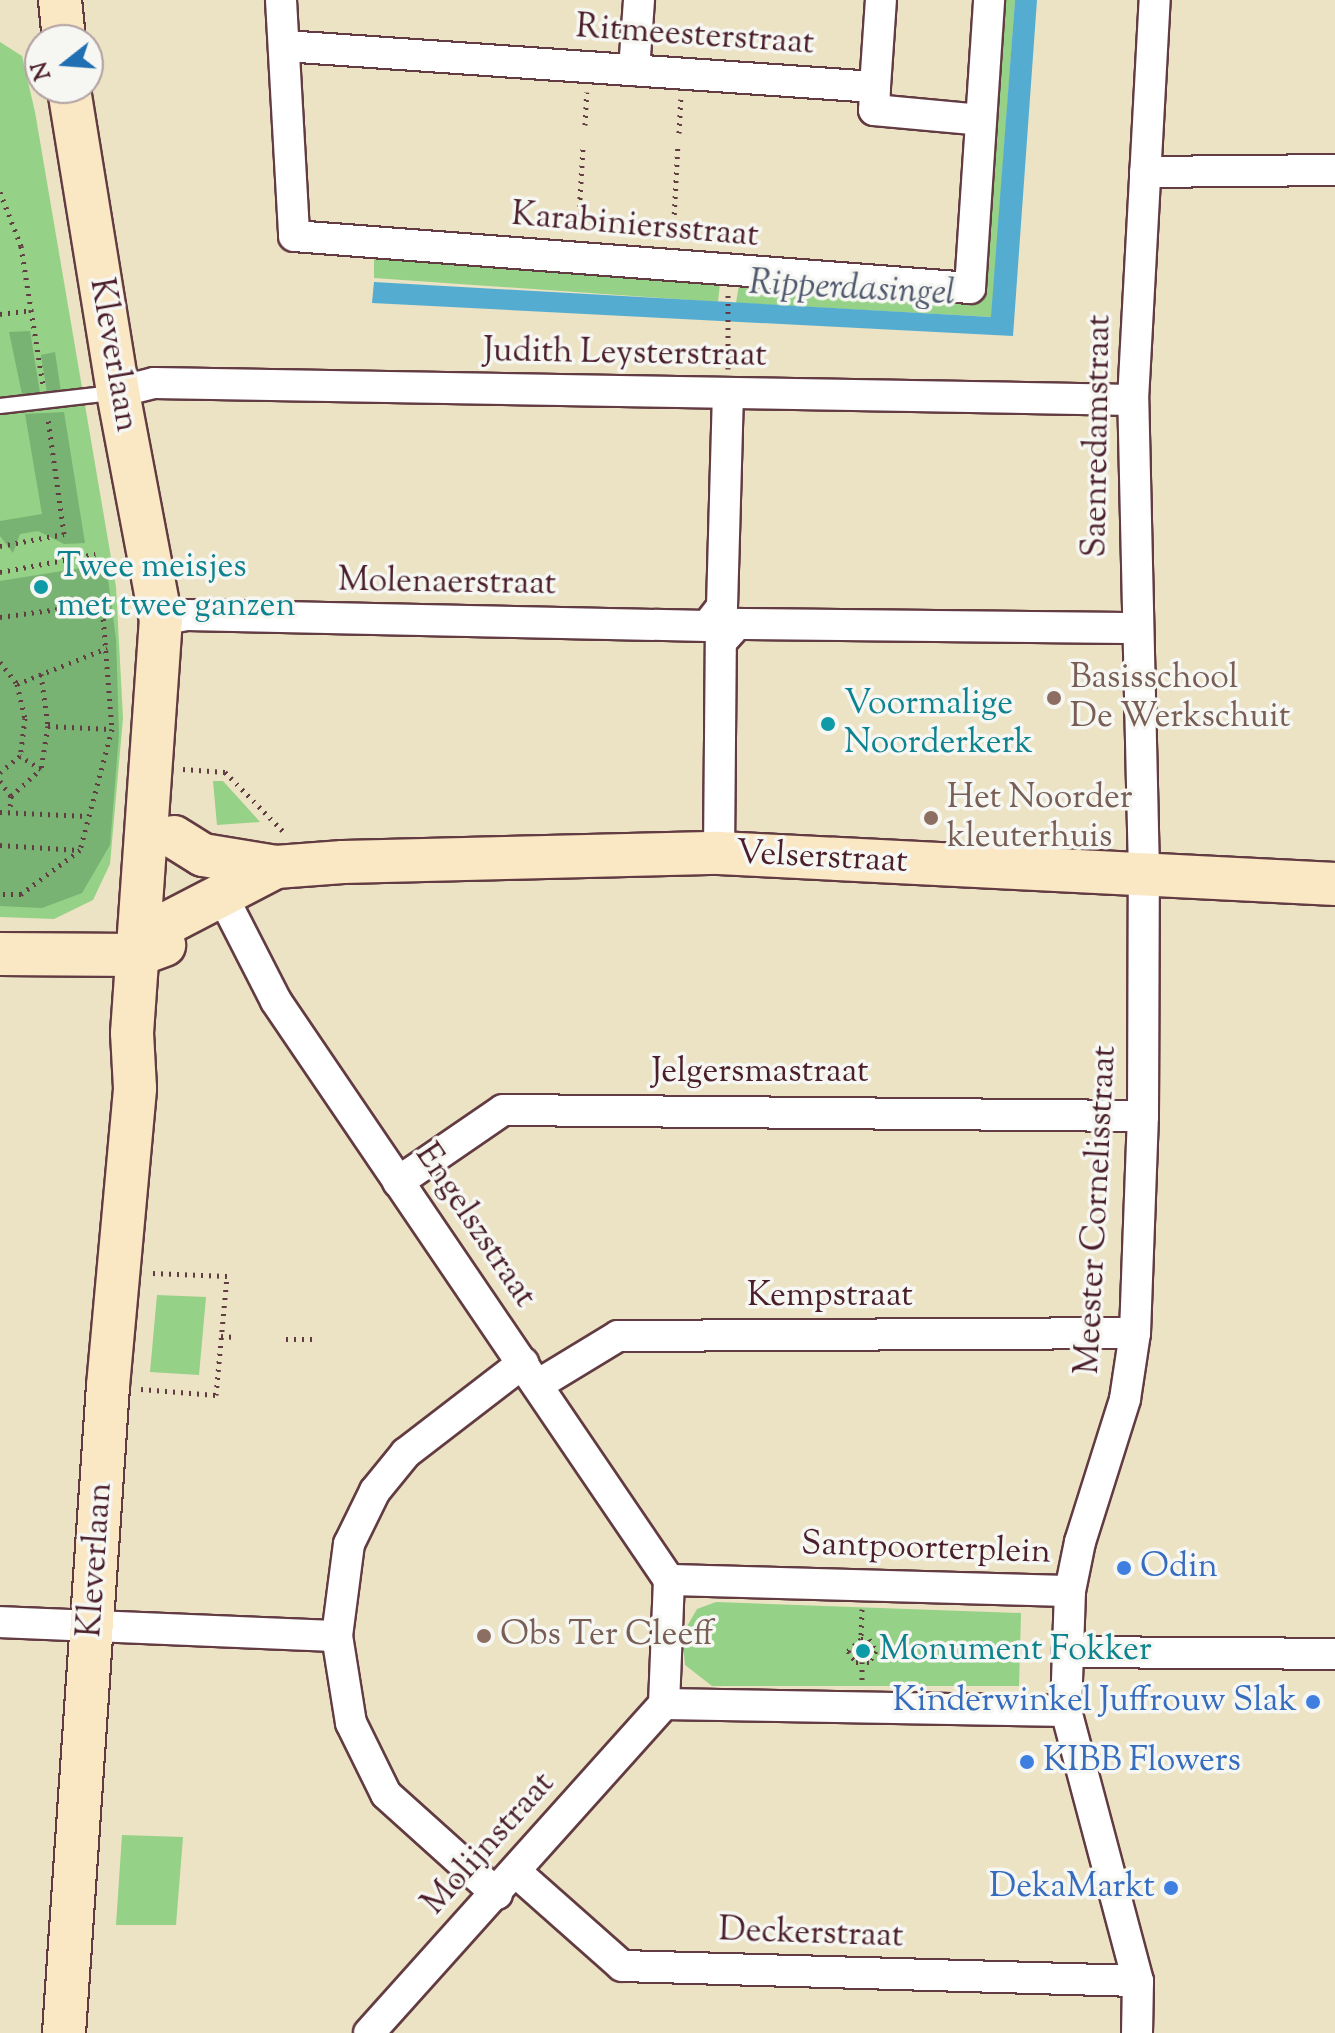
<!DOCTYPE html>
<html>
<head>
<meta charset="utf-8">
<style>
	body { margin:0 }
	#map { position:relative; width:1335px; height:2033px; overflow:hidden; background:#ece2c4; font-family:"Sorts Mill Goudy",serif }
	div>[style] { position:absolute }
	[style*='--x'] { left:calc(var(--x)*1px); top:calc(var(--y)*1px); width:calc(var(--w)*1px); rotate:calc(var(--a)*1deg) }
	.green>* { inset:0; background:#95d186 }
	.forest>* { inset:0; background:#78b373 }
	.water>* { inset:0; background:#54add1 }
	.path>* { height:5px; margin-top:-2.5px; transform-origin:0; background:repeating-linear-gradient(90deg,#623c42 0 2px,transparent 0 8px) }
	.roads { filter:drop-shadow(2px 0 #623c42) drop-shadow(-2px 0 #623c42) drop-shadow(0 2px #623c42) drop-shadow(0 -2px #623c42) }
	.lane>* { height:14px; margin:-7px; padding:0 7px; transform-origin:7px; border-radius:7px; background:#fff }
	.street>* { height:30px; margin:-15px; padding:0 15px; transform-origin:15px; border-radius:15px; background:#fff }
	.secondary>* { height:42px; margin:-21px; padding:0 21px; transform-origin:21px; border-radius:21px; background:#fae7c3 }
	.dots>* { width:22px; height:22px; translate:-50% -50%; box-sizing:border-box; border:4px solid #f6f6f2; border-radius:50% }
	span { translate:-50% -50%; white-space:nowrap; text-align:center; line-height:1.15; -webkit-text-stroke:7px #f6f6f2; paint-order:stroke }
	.street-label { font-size:34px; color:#4a1f2b }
	.culture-label { font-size:34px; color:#0d838f }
	.left { translate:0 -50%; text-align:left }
	.education-label { font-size:34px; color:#785e54 }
	.shop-label { font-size:34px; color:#366cbe }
	.right { translate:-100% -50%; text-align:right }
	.water-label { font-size:36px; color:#4e586d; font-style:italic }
	.north { position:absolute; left:24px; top:24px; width:80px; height:80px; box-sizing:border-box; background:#f6f6f2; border:2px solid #b1a0a2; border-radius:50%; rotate:253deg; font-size:22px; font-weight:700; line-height:32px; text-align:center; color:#4a1f2b }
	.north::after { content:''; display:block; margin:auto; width:28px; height:36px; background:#1f6fb2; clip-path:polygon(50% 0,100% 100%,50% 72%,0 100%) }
</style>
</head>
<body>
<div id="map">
	<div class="green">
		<i style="clip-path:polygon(999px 0,1015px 0,992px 317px,736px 303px,739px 285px,977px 300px)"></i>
		<i style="clip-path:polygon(0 42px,22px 56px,35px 112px,116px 587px,123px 718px,110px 864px,93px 900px,54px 919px,0 917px)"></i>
		<i style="clip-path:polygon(374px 257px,720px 283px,718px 302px,374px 278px)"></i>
		<i style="clip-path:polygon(213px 781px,223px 781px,260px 822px,217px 825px)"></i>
		<i style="clip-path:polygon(157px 1295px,206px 1297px,199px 1375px,150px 1372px)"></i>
		<i style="clip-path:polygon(716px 1602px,1021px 1613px,1019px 1686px,712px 1686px,685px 1665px,682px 1635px,697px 1609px)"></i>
		<i style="clip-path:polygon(122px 1835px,183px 1837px,176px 1925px,116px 1925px)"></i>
	</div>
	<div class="forest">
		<i style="clip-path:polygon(30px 331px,40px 393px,22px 394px,9px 332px)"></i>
		<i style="clip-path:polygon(55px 352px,61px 392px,47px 393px,41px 355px)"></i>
		<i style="clip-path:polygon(64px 412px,85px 543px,64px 544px,38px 531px,20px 534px,13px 553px,0 536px,0 521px,42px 514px,25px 414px)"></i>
		<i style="clip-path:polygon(106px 564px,116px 639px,119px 734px,110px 845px,82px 893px,42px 908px,0 906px,0 581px)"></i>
	</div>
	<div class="water">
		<i style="clip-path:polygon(1015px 0,1037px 0,1013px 336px,372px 303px,374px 282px,991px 317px)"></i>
	</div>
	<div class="path">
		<i style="--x:585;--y:125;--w:33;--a:-87"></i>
		<i style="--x:679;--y:133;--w:34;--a:-87"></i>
		<i style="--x:0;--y:192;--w:58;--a:68.7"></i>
		<i style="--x:21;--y:246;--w:65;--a:81.1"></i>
		<i style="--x:579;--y:215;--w:68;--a:-86.6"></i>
		<i style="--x:673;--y:238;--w:95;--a:-87"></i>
		<i style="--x:0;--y:314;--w:31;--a:-7"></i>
		<i style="--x:31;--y:310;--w:76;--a:80.9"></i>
		<i style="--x:728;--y:369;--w:74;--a:-90"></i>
		<i style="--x:0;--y:546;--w:65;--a:-10.6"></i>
		<i style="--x:64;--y:534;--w:116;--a:-97.9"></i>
		<i style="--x:0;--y:572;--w:97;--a:-10.7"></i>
		<i style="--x:0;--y:617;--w:103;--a:-7.8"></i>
		<i style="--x:102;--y:603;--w:126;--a:85.5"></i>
		<i style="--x:112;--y:729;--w:125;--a:104.8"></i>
		<i style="--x:80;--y:850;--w:74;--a:143.3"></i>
		<i style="--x:21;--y:894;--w:21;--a:180"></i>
		<i style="--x:0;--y:662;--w:28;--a:52"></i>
		<i style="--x:17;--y:684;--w:35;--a:77"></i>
		<i style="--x:25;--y:718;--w:38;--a:97"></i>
		<i style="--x:20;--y:756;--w:26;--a:141"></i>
		<i style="--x:41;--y:674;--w:52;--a:82.3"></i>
		<i style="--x:48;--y:726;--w:44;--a:99.2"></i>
		<i style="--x:17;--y:684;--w:97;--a:-21.8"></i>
		<i style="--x:48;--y:726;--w:64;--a:2.7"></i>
		<i style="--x:183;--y:769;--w:42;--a:4.1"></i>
		<i style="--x:225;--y:772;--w:84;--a:45.5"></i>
		<i style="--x:0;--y:781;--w:19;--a:54"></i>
		<i style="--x:11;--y:796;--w:16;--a:94"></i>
		<i style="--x:11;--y:796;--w:40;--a:-42"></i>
		<i style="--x:41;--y:769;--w:25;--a:-148"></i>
		<i style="--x:0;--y:812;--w:88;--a:2.6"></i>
		<i style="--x:0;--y:845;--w:79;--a:3.6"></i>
		<i style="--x:221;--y:1336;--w:14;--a:4"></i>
		<i style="--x:286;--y:1339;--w:27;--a:0"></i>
		<i style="--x:141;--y:1389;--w:75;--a:4.6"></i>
		<i style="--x:216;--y:1395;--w:120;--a:-84.7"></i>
		<i style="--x:227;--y:1276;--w:75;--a:-177.7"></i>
		<i style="--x:862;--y:1609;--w:30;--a:92"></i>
		<i style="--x:861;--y:1639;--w:8;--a:0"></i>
		<i style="--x:869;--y:1639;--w:14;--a:60"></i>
		<i style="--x:876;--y:1651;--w:13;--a:122"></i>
		<i style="--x:869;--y:1662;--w:7;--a:180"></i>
		<i style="--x:862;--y:1662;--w:22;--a:90"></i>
		<i style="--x:861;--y:1639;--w:18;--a:137"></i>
		<i style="--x:848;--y:1651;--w:14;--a:54"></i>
		<i style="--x:856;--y:1662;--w:6;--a:0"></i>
	</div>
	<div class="roads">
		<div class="lane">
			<i style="--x:0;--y:406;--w:114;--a:-6.6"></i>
		</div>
		<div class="street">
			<i style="--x:281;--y:0;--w:236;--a:86.8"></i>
			<i style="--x:294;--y:236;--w:678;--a:4.4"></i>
			<i style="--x:970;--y:288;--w:289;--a:-86.2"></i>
			<i style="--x:285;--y:46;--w:591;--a:3.98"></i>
			<i style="--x:875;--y:87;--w:23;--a:92"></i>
			<i style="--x:874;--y:110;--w:107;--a:5.3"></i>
			<i style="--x:634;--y:70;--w:70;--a:-85.9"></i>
			<i style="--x:875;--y:87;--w:87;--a:-86.1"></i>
			<i style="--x:1145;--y:172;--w:190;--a:-0.6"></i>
			<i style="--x:118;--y:392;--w:37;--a:-14"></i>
			<i style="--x:154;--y:383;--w:979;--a:0.99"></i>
			<i style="--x:722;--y:607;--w:213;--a:-88.4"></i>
			<i style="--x:161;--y:620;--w:26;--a:-11"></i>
			<i style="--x:187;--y:615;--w:520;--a:1.21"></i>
			<i style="--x:707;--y:626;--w:24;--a:-52"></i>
			<i style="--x:721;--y:642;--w:24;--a:-48"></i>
			<i style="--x:737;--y:624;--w:398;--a:0.6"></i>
			<i style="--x:719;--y:853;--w:211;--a:-89.5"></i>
			<i style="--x:229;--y:909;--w:103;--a:62.9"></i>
			<i style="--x:276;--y:1001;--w:700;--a:55.83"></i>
			<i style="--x:398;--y:1182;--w:127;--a:-34.4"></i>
			<i style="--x:503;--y:1110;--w:640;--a:0.54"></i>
			<i style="--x:539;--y:1384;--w:92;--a:-31.3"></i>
			<i style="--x:618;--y:1336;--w:517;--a:-0.33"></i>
			<i style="--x:669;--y:1580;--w:401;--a:1.6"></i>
			<i style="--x:0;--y:1622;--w:337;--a:2.4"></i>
			<i style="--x:1067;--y:1652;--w:268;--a:0.4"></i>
			<i style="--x:664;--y:1704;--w:402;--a:1"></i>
			<i style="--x:664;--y:1704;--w:124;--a:-87.7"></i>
			<i style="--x:517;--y:1873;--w:140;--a:41.5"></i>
			<i style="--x:622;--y:1966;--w:516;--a:1.67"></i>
			<i style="--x:497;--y:1894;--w:149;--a:-138"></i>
			<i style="--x:386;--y:1794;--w:79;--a:-116.2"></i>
			<i style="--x:351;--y:1723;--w:88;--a:-99.1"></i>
			<i style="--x:337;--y:1636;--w:93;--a:-82.6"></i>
			<i style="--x:349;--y:1544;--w:59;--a:-63.9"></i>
			<i style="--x:375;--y:1491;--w:49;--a:-50.8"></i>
			<i style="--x:406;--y:1453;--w:148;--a:-37.6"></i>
			<i style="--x:369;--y:2033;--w:442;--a:-48.1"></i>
			<i style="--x:1137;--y:2033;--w:52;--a:-88.9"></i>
			<i style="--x:1138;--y:1981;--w:279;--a:-104.9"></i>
			<i style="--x:1066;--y:1711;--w:120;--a:-88.1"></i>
			<i style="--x:1070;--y:1591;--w:50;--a:-78.5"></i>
			<i style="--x:1080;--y:1542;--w:150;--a:-72.5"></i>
			<i style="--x:1125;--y:1399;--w:67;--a:-81.4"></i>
			<i style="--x:1135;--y:1333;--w:217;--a:-87.9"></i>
			<i style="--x:1143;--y:1116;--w:243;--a:-89.8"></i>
			<i style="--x:1144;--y:873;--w:473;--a:-91.3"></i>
			<i style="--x:1133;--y:400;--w:401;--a:-86.9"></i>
		</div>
		<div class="secondary">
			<i style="--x:60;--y:0;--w:40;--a:84.3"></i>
			<i style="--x:174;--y:837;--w:34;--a:32"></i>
			<i style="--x:203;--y:855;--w:74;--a:9.3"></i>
			<i style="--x:0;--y:954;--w:137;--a:0.4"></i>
			<i style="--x:137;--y:955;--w:29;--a:-20"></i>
			<i style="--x:137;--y:955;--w:42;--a:-46.9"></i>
			<i style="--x:166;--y:924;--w:124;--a:-27.4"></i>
			<i style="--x:276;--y:867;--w:67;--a:-4.3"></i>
			<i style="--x:343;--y:862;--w:376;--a:-1.4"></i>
			<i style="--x:719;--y:853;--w:617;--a:2.88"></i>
			<i style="--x:64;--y:2033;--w:648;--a:-86.11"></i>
			<i style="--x:108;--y:1386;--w:299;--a:-84.8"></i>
			<i style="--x:135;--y:1088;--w:55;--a:-93.1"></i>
			<i style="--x:132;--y:1033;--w:414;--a:-86"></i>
			<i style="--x:161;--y:620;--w:232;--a:-100.7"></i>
			<i style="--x:118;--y:392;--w:308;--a:-99.2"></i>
		</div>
	</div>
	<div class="dots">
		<i style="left:41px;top:587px;background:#0f9aa8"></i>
		<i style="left:1054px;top:698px;background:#8d6e63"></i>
		<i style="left:828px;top:724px;background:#0f9aa8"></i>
		<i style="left:931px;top:818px;background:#8d6e63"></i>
		<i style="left:1124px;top:1568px;background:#3f7fe0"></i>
		<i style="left:484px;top:1636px;background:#8d6e63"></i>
		<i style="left:863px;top:1651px;background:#0f9aa8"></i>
		<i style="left:1313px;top:1702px;background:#3f7fe0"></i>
		<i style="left:1027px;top:1762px;background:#3f7fe0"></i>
		<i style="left:1171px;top:1888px;background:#3f7fe0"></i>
	</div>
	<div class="street-label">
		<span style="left:695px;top:36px;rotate:4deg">Ritmeesterstraat</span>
		<span style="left:635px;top:226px;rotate:5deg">Karabiniersstraat</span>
		<span style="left:625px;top:354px;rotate:1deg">Judith Leysterstraat</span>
		<span style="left:113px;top:355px;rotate:80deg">Kleverlaan</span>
		<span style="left:1098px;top:436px;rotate:-89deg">Saenredamstraat</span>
		<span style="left:447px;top:583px;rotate:1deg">Molenaerstraat</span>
		<span style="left:822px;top:858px;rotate:3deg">Velserstraat</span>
		<span style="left:760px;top:1073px">Jelgersmastraat</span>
		<span style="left:1097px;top:1210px;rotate:-87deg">Meester Cornelisstraat</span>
		<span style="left:475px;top:1226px;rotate:56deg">Engelszstraat</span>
		<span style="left:830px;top:1297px">Kempstraat</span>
		<span style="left:926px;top:1549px;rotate:2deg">Santpoorterplein</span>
		<span style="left:96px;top:1560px;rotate:-86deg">Kleverlaan</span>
		<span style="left:489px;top:1844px;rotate:-48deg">Molijnstraat</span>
		<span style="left:811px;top:1934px;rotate:2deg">Deckerstraat</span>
	</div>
	<div class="culture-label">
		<span class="left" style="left:57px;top:587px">Twee meisjes<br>met twee ganzen</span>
		<span class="left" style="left:844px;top:724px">Voormalige<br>Noorderkerk</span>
		<span class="left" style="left:879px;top:1651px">Monument Fokker</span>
	</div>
	<div class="education-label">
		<span class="left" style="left:1070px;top:698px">Basisschool<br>De Werkschuit</span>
		<span class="left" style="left:947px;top:818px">Het Noorder<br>kleuterhuis</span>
		<span class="left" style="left:500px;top:1636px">Obs Ter Cleeff</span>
	</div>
	<div class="shop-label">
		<span class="left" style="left:1140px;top:1568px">Odin</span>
		<span class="right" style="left:1297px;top:1702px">Kinderwinkel Juffrouw Slak</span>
		<span class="left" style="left:1043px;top:1762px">KIBB Flowers</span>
		<span class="right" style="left:1155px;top:1888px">DekaMarkt</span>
	</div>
	<div class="water-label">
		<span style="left:852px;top:290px;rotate:3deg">Ripperdasingel</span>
	</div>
	<div class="north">N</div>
</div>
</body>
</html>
